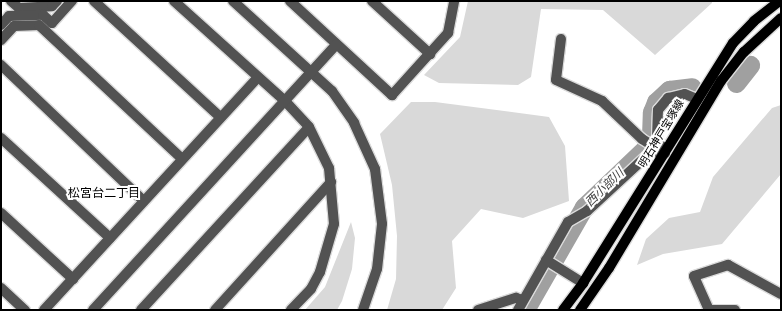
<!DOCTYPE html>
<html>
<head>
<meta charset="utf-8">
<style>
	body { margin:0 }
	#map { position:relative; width:782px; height:311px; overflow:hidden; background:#fff; font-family:Roboto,"Noto Sans JP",sans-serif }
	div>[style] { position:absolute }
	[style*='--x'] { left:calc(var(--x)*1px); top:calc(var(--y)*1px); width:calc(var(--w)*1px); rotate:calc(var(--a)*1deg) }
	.green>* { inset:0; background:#d9d9d9 }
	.river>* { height:19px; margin:-9.5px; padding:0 9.5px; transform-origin:9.5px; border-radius:9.5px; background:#a0a0a0 }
	.roads { filter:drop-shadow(1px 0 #dbdbdb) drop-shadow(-1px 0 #dbdbdb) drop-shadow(0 1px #dbdbdb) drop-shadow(0 -1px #dbdbdb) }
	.minor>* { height:10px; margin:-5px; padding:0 5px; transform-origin:5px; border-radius:5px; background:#525252 }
	.major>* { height:10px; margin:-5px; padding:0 5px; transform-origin:5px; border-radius:5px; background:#000 }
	span { translate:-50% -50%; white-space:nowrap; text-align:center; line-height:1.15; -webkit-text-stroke:4px #fff; paint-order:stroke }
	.street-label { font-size:11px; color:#000 }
	.water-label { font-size:12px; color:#414141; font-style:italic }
	.neighbourhood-label { font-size:12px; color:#000 }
	.frame { position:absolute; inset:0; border:2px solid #000; pointer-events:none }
</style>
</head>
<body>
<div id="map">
	<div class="green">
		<i style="clip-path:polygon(468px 1px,712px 1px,712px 3px,655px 55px,603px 10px,541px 9px,531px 77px,518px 85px,439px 83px,424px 75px,460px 37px)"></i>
		<i style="clip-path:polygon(411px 102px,435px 102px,549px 117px,565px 146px,569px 201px,523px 218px,481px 209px,452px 241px,456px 288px,442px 310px,387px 310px,396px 279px,397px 236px,392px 185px,380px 134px)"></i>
		<i style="clip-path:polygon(781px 105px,781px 174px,722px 244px,663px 254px,637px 265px,646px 239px,669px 218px,700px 212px,713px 177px,772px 108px)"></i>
		<i style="clip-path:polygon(351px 222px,355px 238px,352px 269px,342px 301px,337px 310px,305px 310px,325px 287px)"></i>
	</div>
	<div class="river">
		<i style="--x:736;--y:83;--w:23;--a:-52"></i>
		<i style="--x:525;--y:310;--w:119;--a:-60.2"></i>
		<i style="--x:584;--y:207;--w:86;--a:-43.6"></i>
		<i style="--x:646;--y:148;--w:13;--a:-67"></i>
		<i style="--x:651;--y:136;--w:24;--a:-88"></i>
		<i style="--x:652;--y:112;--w:11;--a:-68"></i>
		<i style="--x:656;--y:102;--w:18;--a:-43"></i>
		<i style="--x:669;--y:90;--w:23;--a:-7"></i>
	</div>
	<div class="roads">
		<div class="minor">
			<i style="--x:11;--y:1;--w:11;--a:41"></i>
			<i style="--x:19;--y:8;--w:33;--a:-3"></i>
			<i style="--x:52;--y:6;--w:7;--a:-45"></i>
			<i style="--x:94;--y:1;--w:171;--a:42.6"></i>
			<i style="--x:174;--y:1;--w:149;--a:42"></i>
			<i style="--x:285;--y:101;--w:35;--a:47"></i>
			<i style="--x:309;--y:127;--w:46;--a:64"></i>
			<i style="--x:329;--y:168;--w:56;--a:84.9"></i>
			<i style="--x:334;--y:224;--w:50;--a:106.3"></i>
			<i style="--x:320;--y:272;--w:19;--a:118"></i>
			<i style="--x:311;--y:289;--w:29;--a:134"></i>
			<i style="--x:233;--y:1;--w:134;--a:42.3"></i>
			<i style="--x:332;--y:91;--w:39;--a:55"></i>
			<i style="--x:354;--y:123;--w:51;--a:65.5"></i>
			<i style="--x:375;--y:169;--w:55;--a:82.7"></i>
			<i style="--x:382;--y:224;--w:45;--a:96.3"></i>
			<i style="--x:377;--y:269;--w:43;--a:108.9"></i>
			<i style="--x:290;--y:1;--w:139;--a:42.7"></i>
			<i style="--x:392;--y:95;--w:84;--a:-47.9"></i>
			<i style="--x:448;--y:33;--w:33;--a:-79"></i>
			<i style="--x:372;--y:1;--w:79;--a:42.4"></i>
			<i style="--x:1;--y:25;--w:12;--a:-48"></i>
			<i style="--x:9;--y:16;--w:34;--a:-2"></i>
			<i style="--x:43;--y:15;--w:12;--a:42"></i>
			<i style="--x:52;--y:23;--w:30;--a:-48"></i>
			<i style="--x:561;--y:39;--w:41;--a:97"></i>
			<i style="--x:556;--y:80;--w:51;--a:24.5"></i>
			<i style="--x:602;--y:101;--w:55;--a:43.5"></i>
			<i style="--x:642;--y:139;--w:25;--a:32"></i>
			<i style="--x:1;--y:40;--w:19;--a:-47"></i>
			<i style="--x:14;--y:26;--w:25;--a:-2"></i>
			<i style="--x:39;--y:25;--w:196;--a:43.1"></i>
			<i style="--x:1;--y:65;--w:197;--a:43.6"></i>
			<i style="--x:1;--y:138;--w:148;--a:42.5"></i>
			<i style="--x:665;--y:153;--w:17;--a:-118"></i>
			<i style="--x:657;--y:138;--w:28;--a:-88"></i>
			<i style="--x:658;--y:110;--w:16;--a:-50"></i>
			<i style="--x:668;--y:98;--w:17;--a:-13"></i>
			<i style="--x:685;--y:94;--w:13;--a:23"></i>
			<i style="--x:1;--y:213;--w:98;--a:42.5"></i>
			<i style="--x:546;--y:260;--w:44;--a:31.9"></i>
			<i style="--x:1;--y:288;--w:33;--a:43"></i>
			<i style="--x:44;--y:310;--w:316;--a:-47.4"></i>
			<i style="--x:93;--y:310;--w:360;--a:-47.5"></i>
			<i style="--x:141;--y:310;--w:248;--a:-47.4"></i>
			<i style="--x:215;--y:310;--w:173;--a:-47.8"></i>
			<i style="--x:478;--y:310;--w:40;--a:-18"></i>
			<i style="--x:516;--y:298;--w:7;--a:16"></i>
			<i style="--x:518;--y:310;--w:101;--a:-60.4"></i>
			<i style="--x:568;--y:222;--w:22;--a:-30"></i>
			<i style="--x:587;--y:211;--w:87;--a:-42.7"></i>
			<i style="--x:651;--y:152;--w:14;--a:4"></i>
			<i style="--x:708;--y:310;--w:27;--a:0"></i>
			<i style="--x:709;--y:310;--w:37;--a:-114"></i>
			<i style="--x:694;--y:276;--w:36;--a:-18"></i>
			<i style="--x:728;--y:265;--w:60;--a:28.7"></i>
		</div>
		<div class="major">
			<i style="--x:563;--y:310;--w:34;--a:-53"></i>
			<i style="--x:583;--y:283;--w:283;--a:-58"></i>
			<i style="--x:733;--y:43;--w:30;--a:-46"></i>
			<i style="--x:754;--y:21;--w:33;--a:-38"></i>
			<i style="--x:580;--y:310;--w:51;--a:-55.4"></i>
			<i style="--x:609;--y:268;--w:218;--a:-59.1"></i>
			<i style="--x:721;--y:81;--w:37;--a:-52"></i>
			<i style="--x:744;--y:52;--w:50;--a:-42.6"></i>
		</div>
	</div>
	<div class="street-label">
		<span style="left:662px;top:134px;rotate:-59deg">明石神戸宝塚線</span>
	</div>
	<div class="water-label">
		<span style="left:605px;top:188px;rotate:-44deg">西小部川</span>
	</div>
	<div class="neighbourhood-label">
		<span style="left:104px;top:194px">松宮台二丁目</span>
	</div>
	<div class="frame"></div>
</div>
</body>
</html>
